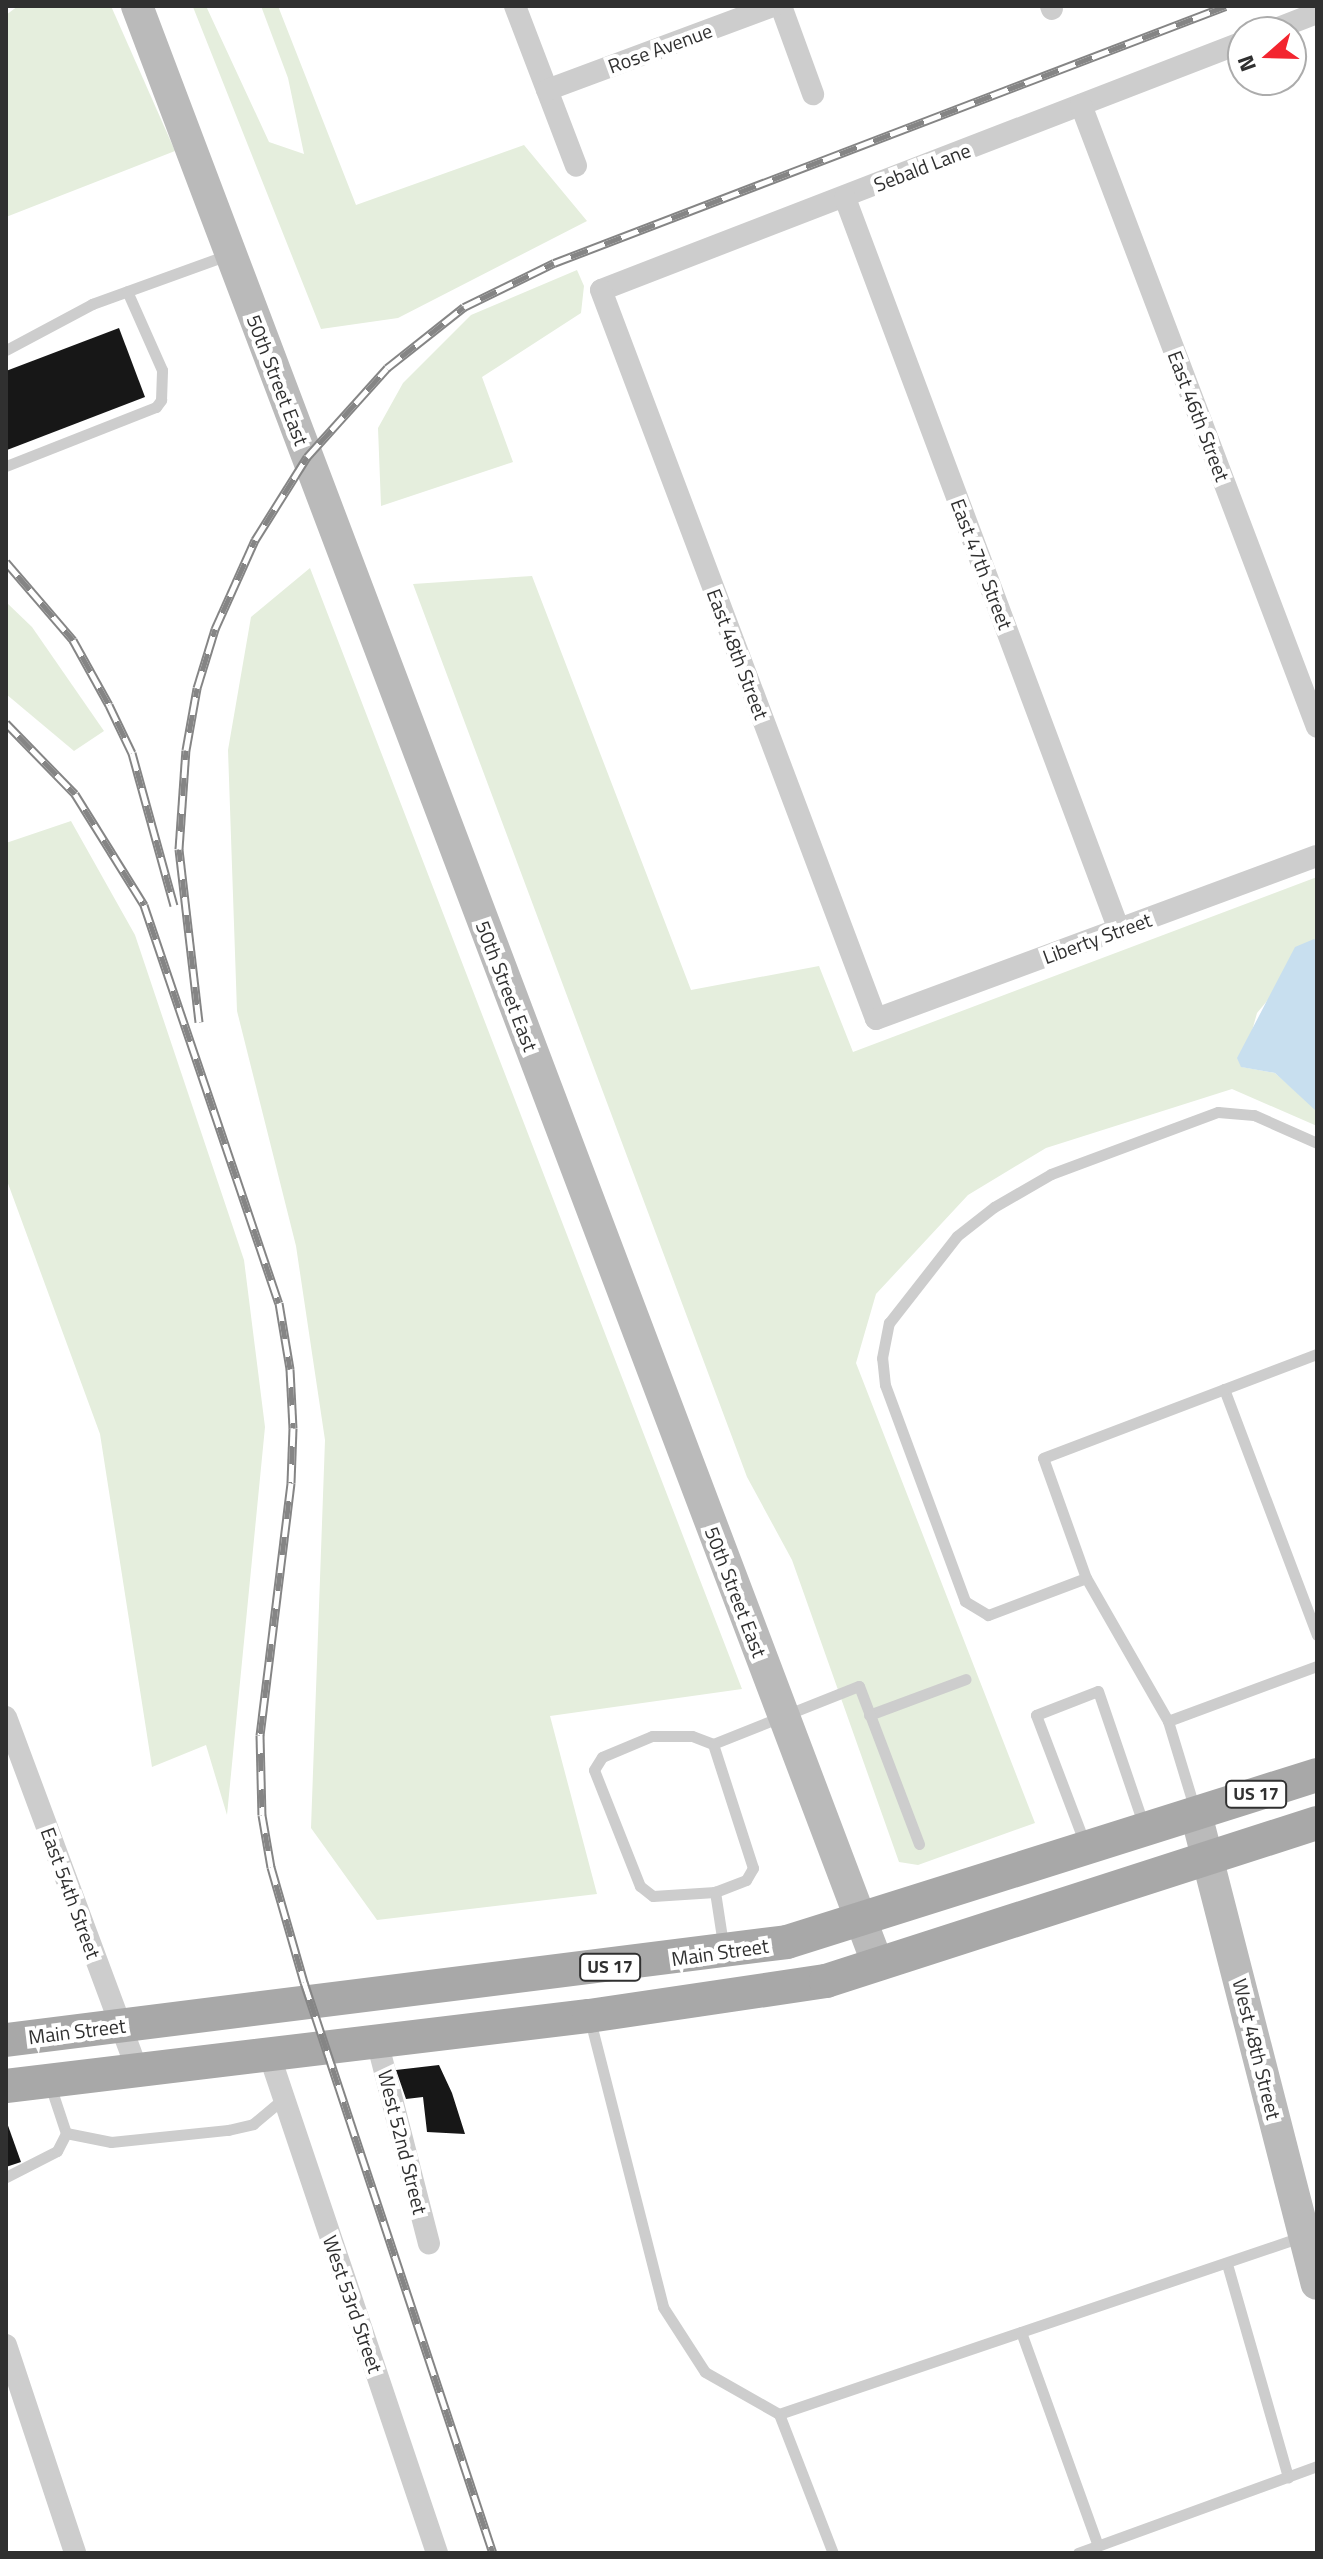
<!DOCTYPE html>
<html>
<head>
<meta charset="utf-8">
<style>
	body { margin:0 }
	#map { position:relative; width:1323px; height:2559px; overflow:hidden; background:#fff; font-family:"Titillium Web",sans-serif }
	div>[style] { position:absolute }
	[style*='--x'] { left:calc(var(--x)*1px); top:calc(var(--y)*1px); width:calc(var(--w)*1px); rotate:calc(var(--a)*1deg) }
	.green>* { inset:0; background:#e5eedd }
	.water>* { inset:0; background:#c8dfef }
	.building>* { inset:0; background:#171717 }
	.lane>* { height:11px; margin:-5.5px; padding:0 5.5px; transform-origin:5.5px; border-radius:5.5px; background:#cdcdcd }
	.street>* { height:22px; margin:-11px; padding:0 11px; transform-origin:11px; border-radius:11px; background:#cdcdcd }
	.secondary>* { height:32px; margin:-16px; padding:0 16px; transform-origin:16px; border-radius:16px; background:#bababa }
	.primary>* { height:34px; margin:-17px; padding:0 17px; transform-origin:17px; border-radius:17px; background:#a8a8a8 }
	.rail>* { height:9px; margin-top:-4.5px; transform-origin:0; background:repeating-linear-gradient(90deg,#fff 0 18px,#858585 0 36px); box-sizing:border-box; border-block:2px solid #858585 }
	span { translate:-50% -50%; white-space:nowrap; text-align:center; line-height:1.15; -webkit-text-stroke:8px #fff; paint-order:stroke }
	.shield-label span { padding:2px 6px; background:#fff; border:2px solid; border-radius:6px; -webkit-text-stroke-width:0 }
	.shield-label { font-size:18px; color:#303030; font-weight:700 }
	.street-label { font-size:20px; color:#303030 }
	.frame { position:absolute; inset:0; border:8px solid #303030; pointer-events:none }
	.north { position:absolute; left:1227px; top:16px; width:80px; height:80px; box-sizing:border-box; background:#fff; border:2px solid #acacac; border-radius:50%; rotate:250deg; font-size:22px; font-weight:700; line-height:32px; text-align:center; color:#303030 }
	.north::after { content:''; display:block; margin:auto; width:28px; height:36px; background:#f3252f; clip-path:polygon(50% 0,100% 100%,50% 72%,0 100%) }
</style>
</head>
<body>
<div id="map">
	<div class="green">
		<i style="clip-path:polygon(18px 6px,111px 6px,175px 151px,6px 217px,6px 15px)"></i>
		<i style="clip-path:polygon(206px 6px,269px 142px,304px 154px,288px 78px,261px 6px,278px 6px,356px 205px,524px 145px,587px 221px,398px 318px,321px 329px,193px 7px)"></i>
		<i style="clip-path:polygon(577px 270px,584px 286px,581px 313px,482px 377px,513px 462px,381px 506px,378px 428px,403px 383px,471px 315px)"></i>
		<i style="clip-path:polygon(310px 568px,742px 1689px,550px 1716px,597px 1894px,377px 1920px,311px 1828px,325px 1440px,296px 1246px,237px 1011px,228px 750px,251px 617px)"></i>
		<i style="clip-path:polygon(532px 576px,691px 990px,819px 966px,853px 1052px,1317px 877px,1317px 941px,1257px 1013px,1242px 1067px,1275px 1073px,1317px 1110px,1317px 1126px,1232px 1089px,1046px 1148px,968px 1195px,876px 1294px,856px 1363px,1035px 1823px,918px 1865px,899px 1862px,792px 1560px,747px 1477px,413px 584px)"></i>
		<i style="clip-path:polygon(6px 602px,32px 627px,104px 731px,74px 751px,6px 694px)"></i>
		<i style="clip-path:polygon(71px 821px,135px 935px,244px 1260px,265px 1427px,227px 1815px,206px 1745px,152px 1767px,100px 1434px,6px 1178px,6px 843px)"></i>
	</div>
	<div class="water">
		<i style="clip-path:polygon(1314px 939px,1317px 941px,1315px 1110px,1275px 1073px,1241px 1067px,1237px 1058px,1295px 947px)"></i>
	</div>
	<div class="building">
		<i style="clip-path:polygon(119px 328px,145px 397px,7px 450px,6px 371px)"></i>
		<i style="clip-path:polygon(439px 2065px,452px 2093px,465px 2134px,427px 2132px,423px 2097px,406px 2099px,396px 2070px)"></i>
		<i style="clip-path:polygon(6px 2120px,21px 2162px,6px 2167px)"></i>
	</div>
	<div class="lane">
		<i style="--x:6;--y:350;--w:98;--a:-28.1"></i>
		<i style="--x:92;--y:304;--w:147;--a:-19.9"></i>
		<i style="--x:6;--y:466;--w:161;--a:-21.5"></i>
		<i style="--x:156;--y:407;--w:9;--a:-54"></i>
		<i style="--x:161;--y:400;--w:30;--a:-88"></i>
		<i style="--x:162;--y:370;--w:86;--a:-113.9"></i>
		<i style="--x:1224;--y:1389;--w:263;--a:69.3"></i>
		<i style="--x:1086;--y:1578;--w:127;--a:-109.7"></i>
		<i style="--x:1043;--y:1458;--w:293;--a:-20.8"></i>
		<i style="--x:869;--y:1715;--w:103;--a:-20.4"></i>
		<i style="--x:1168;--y:1721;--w:165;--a:-119.8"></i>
		<i style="--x:1086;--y:1578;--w:105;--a:159.3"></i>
		<i style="--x:988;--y:1615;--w:27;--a:-149"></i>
		<i style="--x:965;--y:1601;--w:230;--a:-110.3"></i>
		<i style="--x:885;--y:1385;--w:27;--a:-96"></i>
		<i style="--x:882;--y:1358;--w:36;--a:-79"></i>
		<i style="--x:889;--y:1323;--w:110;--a:-52"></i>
		<i style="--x:957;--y:1236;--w:47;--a:-38.1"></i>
		<i style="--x:994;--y:1207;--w:66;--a:-30.1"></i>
		<i style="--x:1051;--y:1174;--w:178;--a:-20.4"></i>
		<i style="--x:1218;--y:1112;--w:36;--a:5"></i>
		<i style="--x:1254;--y:1115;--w:69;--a:24"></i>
		<i style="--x:713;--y:1744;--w:22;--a:-159"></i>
		<i style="--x:692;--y:1736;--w:40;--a:180"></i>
		<i style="--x:652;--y:1736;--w:54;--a:157.2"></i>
		<i style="--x:602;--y:1757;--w:15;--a:122"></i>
		<i style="--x:594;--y:1770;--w:125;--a:68.4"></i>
		<i style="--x:640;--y:1886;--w:16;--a:38"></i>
		<i style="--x:653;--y:1896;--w:62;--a:-3.7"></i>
		<i style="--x:1195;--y:1810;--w:93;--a:-106.9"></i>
		<i style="--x:1168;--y:1721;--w:159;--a:-20.3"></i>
		<i style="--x:1085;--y:1844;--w:138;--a:-110.8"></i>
		<i style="--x:1036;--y:1715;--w:66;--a:-21.2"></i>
		<i style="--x:1098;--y:1691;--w:143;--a:71.2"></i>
		<i style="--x:723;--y:1944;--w:53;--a:-98.7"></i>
		<i style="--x:715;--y:1892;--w:33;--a:-21"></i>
		<i style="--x:746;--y:1880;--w:14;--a:-60"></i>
		<i style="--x:753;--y:1868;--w:130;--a:-107.9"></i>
		<i style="--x:713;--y:1744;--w:157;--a:-21.7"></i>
		<i style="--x:859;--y:1686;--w:169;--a:69.2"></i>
		<i style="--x:590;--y:2020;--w:296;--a:75.7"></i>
		<i style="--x:663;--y:2307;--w:77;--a:57.1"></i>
		<i style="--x:705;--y:2372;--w:85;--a:29.6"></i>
		<i style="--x:779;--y:2414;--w:149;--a:68.8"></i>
		<i style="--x:50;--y:2085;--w:51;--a:71.6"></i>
		<i style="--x:66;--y:2133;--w:46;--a:11.3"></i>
		<i style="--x:111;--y:2142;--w:118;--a:-5.9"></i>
		<i style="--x:228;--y:2130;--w:26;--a:-13"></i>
		<i style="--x:253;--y:2124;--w:39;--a:-40"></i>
		<i style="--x:6;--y:2177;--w:57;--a:-27"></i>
		<i style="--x:57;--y:2151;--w:20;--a:-63"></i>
		<i style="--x:1227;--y:2264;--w:222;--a:74"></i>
		<i style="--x:1021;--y:2332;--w:227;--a:70.2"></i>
		<i style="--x:779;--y:2414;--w:551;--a:-18.73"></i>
		<i style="--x:1078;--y:2553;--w:254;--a:-20"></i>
	</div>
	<div class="street">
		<i style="--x:515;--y:6;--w:171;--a:69.1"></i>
		<i style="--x:781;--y:6;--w:94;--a:70"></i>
		<i style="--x:1051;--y:6;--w:3;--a:72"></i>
		<i style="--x:1268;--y:32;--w:53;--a:-21.2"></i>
		<i style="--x:1243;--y:42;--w:688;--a:158.88"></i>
		<i style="--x:601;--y:290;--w:779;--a:69.33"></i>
		<i style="--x:876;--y:1019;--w:470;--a:-20.3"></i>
		<i style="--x:547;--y:90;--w:241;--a:-20.4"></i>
		<i style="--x:1081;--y:105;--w:665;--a:69.22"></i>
		<i style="--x:845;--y:198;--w:782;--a:69.48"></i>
		<i style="--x:6;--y:1717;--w:377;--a:69.6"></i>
		<i style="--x:377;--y:2041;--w:209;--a:75.6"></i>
		<i style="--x:269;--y:2054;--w:527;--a:71.39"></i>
		<i style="--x:6;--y:2345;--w:219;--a:71.6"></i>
	</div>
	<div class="secondary">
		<i style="--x:137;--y:6;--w:2094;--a:69.28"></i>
		<i style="--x:1196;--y:1814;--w:485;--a:75.6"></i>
	</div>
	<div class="primary">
		<i style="--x:6;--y:2040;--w:787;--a:-7.15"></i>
		<i style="--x:787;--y:1942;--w:556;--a:-17.49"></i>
		<i style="--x:6;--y:2086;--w:587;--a:-6.85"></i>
		<i style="--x:589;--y:2016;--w:240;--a:-8.4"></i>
		<i style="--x:826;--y:1981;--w:516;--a:-17.84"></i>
	</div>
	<div class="rail">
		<i style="--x:6;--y:562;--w:103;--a:49.3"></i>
		<i style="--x:73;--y:640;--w:74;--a:61"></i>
		<i style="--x:109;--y:705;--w:53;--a:64.4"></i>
		<i style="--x:132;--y:753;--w:158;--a:74.6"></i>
		<i style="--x:6;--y:723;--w:99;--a:45.8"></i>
		<i style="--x:75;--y:794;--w:131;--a:58.1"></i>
		<i style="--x:144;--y:905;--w:420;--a:71.3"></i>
		<i style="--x:279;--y:1303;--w:67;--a:80.5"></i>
		<i style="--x:290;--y:1369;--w:59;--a:87.1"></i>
		<i style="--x:293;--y:1428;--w:55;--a:92.1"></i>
		<i style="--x:291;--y:1483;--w:254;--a:97"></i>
		<i style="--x:260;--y:1735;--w:80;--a:88.6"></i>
		<i style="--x:262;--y:1815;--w:53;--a:80.2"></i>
		<i style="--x:271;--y:1867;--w:120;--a:74"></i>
		<i style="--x:304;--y:1982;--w:601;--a:71.69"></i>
		<i style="--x:199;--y:1022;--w:174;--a:-96.6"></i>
		<i style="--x:179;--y:849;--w:99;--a:-86"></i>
		<i style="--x:186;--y:750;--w:63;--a:-79.9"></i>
		<i style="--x:197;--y:688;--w:62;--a:-73"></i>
		<i style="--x:215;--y:629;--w:98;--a:-65.8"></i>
		<i style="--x:255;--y:540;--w:98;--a:-57.9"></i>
		<i style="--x:307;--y:457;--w:120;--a:-48"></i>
		<i style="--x:387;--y:368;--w:98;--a:-38.4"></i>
		<i style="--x:464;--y:307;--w:100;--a:-26.1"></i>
		<i style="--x:554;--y:263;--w:719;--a:-20.93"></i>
	</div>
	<div class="shield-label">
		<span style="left:1256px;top:1794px">US 17</span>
		<span style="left:610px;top:1967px">US 17</span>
	</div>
	<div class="street-label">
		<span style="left:660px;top:48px;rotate:-20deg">Rose Avenue</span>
		<span style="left:922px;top:167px;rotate:-21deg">Sebald Lane</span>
		<span style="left:278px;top:380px;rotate:69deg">50th Street East</span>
		<span style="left:1199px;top:416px;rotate:69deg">East 46th Street</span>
		<span style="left:982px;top:564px;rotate:69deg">East 47th Street</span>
		<span style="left:738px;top:654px;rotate:69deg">East 48th Street</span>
		<span style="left:1097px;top:938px;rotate:-20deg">Liberty Street</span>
		<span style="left:507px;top:986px;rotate:69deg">50th Street East</span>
		<span style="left:736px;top:1592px;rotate:69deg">50th Street East</span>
		<span style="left:71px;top:1893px;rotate:70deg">East 54th Street</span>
		<span style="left:720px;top:1952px;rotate:-8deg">Main Street</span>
		<span style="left:77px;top:2031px;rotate:-7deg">Main Street</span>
		<span style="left:1257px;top:2049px;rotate:76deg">West 48th Street</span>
		<span style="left:403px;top:2142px;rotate:76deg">West 52nd Street</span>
		<span style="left:353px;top:2304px;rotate:71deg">West 53rd Street</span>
	</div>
	<div class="frame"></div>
	<div class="north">N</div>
</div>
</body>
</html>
